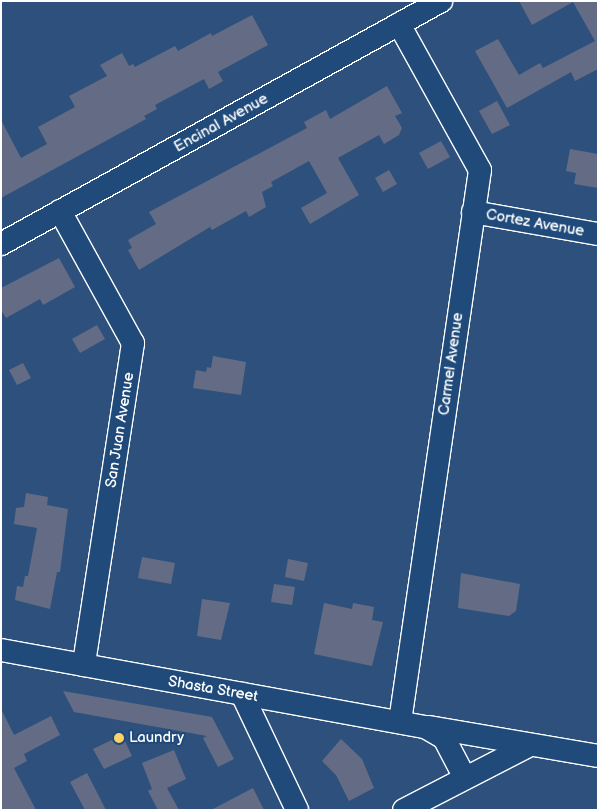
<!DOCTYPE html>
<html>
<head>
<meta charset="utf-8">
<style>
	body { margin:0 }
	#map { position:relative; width:599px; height:811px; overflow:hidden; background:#2d517c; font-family:"Balsamiq Sans",sans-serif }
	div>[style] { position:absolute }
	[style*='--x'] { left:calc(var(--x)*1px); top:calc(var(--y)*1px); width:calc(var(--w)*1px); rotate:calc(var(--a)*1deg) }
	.building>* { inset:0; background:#646c85 }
	.roads { filter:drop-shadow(1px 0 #fff) drop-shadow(-1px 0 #fff) drop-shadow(0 1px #fff) drop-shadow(0 -1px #fff) }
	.minor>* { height:22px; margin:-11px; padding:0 11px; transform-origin:11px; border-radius:11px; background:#1f4a7a }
	.dots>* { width:14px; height:14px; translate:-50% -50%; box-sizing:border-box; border:2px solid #1f4a7a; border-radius:50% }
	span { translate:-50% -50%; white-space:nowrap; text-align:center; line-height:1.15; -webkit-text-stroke:4px #1f4a7a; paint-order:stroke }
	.street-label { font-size:15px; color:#fff }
	.poi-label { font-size:15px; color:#fff }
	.left { translate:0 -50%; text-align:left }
	.frame { position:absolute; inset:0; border:2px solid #fff; pointer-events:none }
</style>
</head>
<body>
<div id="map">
	<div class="building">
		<i style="clip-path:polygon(519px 1px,598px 1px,598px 69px,575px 81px,571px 72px,507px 108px,475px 51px,498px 39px,519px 75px,540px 63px,543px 68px,595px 41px,573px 2px,532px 25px)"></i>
		<i style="clip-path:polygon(252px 15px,268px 45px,218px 72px,223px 81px,209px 89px,204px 79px,155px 105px,157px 109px,144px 116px,146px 119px,1px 198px,1px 120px,21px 158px,47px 144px,38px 127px,75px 107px,69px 96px,107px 76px,100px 65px,122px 53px,129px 66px,133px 64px,135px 67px,175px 46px,178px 51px,211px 33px,212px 36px)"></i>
		<i style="clip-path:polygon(387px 86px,402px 113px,395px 116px,402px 128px,399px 135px,384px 144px,379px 135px,338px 158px,359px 195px,310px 224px,301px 208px,327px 193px,309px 161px,271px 182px,273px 186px,262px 192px,266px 207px,249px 217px,246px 211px,212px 230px,210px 227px,139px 270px,128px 250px,132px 248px,128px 240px,156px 224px,149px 212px,307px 128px,304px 122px,326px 110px,330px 119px)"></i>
		<i style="clip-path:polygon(497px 101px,510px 125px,492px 134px,479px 111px)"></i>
		<i style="clip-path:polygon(441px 141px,450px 157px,428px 169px,419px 153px)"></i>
		<i style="clip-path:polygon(570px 149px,598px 154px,598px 188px,574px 184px,576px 173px,566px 171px)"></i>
		<i style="clip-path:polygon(389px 170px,397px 184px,383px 192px,375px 178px)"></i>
		<i style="clip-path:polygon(59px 258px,75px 287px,43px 305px,40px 299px,6px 318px,1px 310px,1px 288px)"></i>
		<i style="clip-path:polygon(97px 325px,105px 339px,80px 353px,72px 339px)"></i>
		<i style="clip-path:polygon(213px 356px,246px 362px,241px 395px,193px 388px,196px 370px,206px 372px,207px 367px,211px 368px)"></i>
		<i style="clip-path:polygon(23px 363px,31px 378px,17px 385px,9px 370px)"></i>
		<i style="clip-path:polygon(26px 493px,48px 497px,47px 505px,68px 509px,60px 572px,57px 572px,50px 609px,15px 600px,17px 586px,23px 587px,25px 576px,28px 576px,37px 528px,14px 524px,16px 508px,24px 507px)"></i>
		<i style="clip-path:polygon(142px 557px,175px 563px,171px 584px,138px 578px)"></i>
		<i style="clip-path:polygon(288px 559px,308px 563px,304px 581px,285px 577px)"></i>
		<i style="clip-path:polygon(461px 573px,520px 584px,516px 611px,509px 616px,458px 608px)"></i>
		<i style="clip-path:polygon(274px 584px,295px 587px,292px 605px,271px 602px)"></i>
		<i style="clip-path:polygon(202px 599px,230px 603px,221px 640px,197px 636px)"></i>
		<i style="clip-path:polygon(324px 603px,352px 609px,353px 603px,374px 607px,372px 620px,383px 622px,372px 666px,314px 654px)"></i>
		<i style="clip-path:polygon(63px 691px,212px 717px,234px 759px,218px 767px,203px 738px,207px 736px,74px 712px)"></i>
		<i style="clip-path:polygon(1px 709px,14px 735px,51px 716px,60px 735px,24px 754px,27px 761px,14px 768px,36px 810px,1px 810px)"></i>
		<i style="clip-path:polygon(122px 735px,132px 756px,104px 769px,93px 749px)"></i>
		<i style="clip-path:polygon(341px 739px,362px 759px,374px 788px,349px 801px,336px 775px,322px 761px)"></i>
		<i style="clip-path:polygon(174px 750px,186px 779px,167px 788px,179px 810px,158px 810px,148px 791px,152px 789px,142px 763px)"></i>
		<i style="clip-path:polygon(87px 773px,106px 810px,85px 810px,70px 782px)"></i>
		<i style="clip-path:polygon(253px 788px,264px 810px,211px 810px)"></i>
	</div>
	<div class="roads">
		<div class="minor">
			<i style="--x:399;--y:24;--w:167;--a:61"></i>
			<i style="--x:480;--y:170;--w:558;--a:98.25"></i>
			<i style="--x:60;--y:211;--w:151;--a:61.1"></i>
			<i style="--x:133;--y:343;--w:326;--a:98.7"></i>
			<i style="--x:473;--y:212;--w:127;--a:10"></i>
			<i style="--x:1;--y:244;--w:503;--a:-28.91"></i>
			<i style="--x:1;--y:650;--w:431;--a:10.3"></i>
			<i style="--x:425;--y:727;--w:22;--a:30"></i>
			<i style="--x:444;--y:738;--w:45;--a:62.3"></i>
			<i style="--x:242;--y:694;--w:128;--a:64.6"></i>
			<i style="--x:429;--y:727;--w:171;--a:9.7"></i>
			<i style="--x:404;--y:810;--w:142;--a:-27.3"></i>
		</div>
	</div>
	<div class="dots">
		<i style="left:119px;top:738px;background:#ffd166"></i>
	</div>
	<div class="street-label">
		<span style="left:221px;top:123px;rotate:-29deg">Encinal Avenue</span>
		<span style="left:535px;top:223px;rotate:10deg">Cortez Avenue</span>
		<span style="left:451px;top:364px;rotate:-82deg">Carmel Avenue</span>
		<span style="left:120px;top:430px;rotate:-81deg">San Juan Avenue</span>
		<span style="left:213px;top:689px;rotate:10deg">Shasta Street</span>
	</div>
	<div class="poi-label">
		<span class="left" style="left:129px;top:738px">Laundry</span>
	</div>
	<div class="frame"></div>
</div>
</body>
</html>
